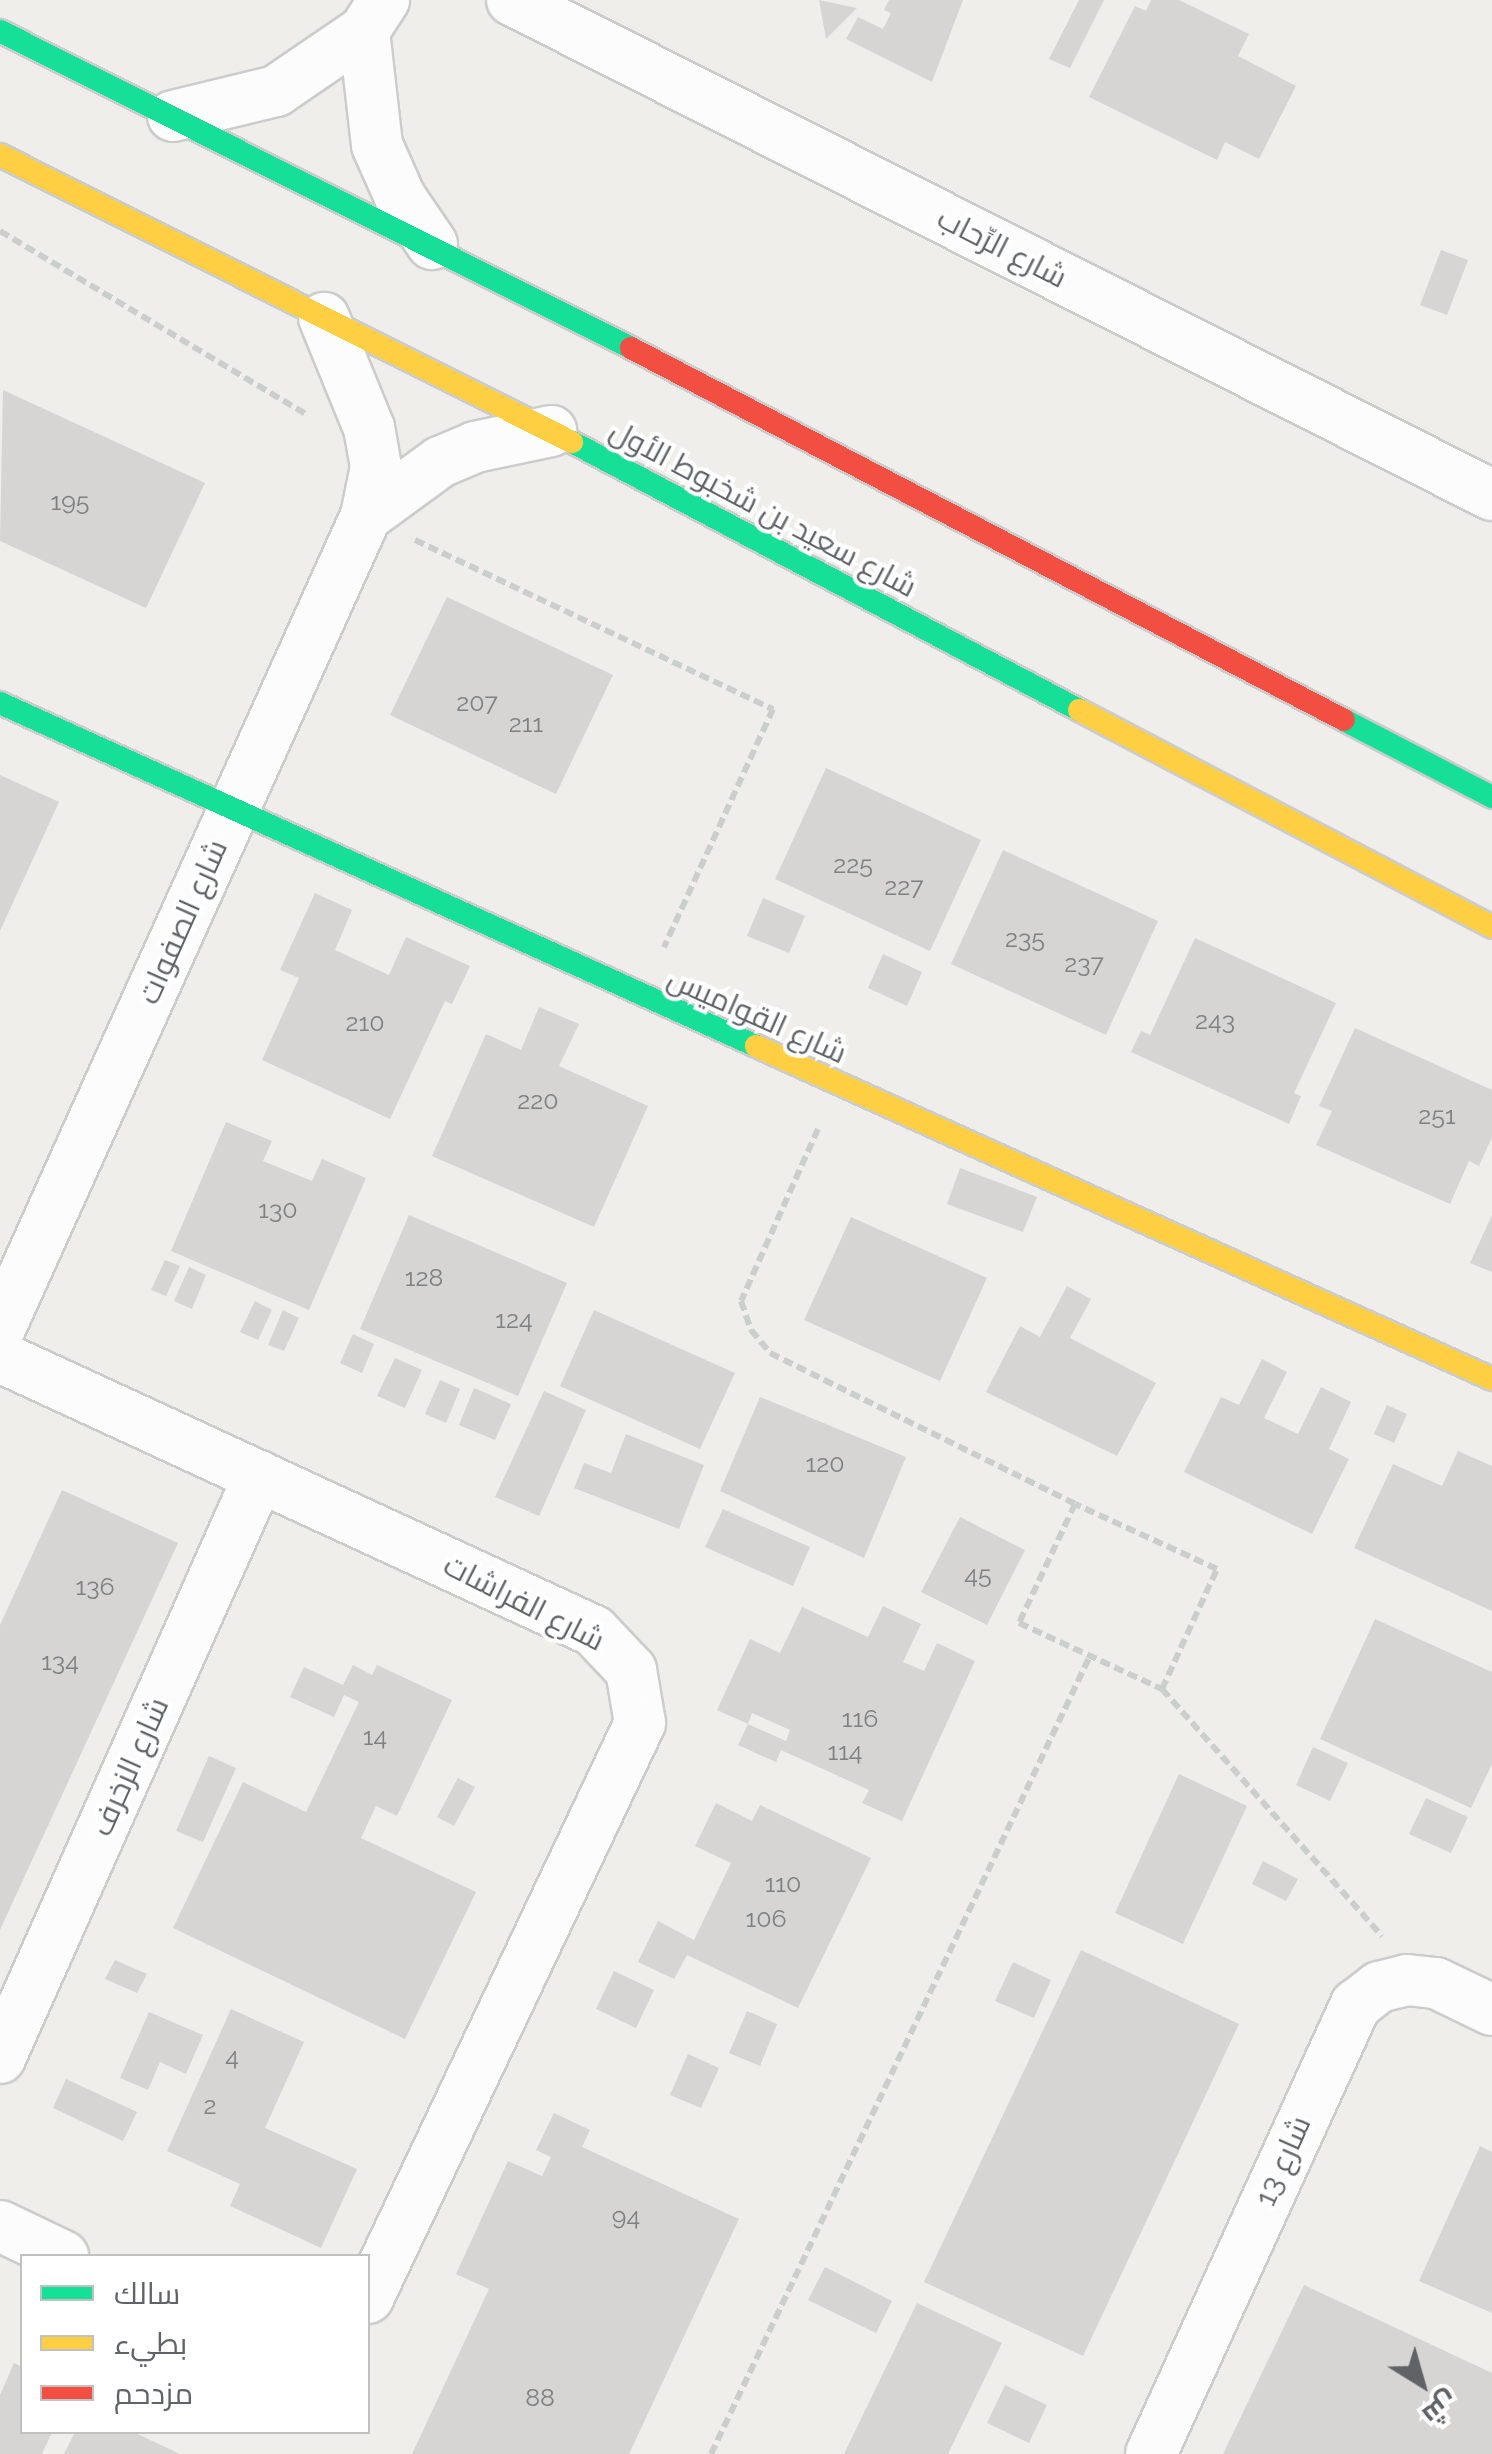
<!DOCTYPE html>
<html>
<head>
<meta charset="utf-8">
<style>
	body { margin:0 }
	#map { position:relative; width:1492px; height:2454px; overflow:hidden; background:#efeeea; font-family:Raleway,Cairo,sans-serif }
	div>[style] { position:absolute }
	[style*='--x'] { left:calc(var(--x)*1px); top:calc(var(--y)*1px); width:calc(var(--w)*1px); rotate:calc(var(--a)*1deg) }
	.building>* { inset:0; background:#d6d5d3 }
	.path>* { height:6px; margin-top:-3px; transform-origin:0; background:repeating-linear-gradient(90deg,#cacfcc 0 10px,transparent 0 15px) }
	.roads { filter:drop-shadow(2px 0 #cbcccc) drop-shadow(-2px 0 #cbcccc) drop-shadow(0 2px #cbcccc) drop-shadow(0 -2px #cbcccc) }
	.street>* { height:50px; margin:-25px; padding:0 25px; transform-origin:25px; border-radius:25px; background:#fdfcfc }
	.fast>* { height:22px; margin:-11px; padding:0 11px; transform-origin:11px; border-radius:11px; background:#16e098 }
	.slow>* { height:22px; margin:-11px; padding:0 11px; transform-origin:11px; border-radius:11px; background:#ffcf43 }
	.jam>* { height:22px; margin:-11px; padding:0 11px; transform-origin:11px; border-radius:11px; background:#f24e42 }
	span { translate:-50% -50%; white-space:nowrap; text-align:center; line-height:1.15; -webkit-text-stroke:8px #fff; paint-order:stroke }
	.number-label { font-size:25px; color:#7e8184 }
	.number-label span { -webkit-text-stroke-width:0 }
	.street-label { font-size:30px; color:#5f6368 }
	.legend { position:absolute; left:20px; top:2254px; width:350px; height:180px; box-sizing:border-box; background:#fff; border:2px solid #bfc1c3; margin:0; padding:12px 18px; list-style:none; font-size:30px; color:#5f6368 }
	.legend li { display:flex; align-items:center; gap:20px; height:50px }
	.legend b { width:50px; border:2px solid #bfc1c3 }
	.north { position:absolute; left:1372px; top:2334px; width:100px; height:100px; -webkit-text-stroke:8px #fff; paint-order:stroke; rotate:143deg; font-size:28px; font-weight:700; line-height:40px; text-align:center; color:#5f6368 }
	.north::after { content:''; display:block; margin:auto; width:35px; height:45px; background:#5f6368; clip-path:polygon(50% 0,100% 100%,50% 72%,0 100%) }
</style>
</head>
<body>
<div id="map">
	<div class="building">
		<i style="clip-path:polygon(819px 0,857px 8px,826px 39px)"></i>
		<i style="clip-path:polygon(889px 0,963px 0,932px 82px,846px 39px,858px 17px,883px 29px,891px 13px,884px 10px)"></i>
		<i style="clip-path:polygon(1079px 0,1104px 0,1070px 68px,1049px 59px)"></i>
		<i style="clip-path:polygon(1151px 0,1179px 0,1249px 34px,1238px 56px,1296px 86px,1259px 159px,1225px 142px,1217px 160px,1089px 97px,1135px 6px,1146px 11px)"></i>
		<i style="clip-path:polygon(1441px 250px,1468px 260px,1447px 315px,1420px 305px)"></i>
		<i style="clip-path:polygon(3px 390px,205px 483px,146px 608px,0 541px)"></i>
		<i style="clip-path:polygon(447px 597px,613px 675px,556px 794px,390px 715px)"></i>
		<i style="clip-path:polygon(826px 768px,981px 840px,930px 951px,775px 879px)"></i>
		<i style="clip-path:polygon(0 775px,59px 802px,0 931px)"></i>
		<i style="clip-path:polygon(1003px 850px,1158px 921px,1106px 1035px,951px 964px)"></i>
		<i style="clip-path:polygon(315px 893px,352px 910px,335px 950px,389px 975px,406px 937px,470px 966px,452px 1004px,445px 1001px,390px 1119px,262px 1060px,299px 978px,280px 970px)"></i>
		<i style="clip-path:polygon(763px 898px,805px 916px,789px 953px,747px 936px)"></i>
		<i style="clip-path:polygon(1195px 938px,1336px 1003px,1294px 1093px,1301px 1096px,1289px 1124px,1131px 1052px,1141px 1031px,1150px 1035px)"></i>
		<i style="clip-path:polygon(883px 954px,922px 972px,907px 1006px,868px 988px)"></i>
		<i style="clip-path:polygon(539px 1007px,579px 1024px,559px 1066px,648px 1106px,594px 1227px,432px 1156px,486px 1034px,521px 1050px)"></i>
		<i style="clip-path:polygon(1355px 1028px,1492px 1090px,1492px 1137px,1479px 1166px,1469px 1161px,1450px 1204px,1316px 1145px,1332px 1111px,1319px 1106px)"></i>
		<i style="clip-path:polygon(226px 1122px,272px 1141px,263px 1161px,312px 1181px,322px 1159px,366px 1178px,309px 1310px,171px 1251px)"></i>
		<i style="clip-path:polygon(960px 1168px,1037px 1197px,1023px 1232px,947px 1204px)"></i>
		<i style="clip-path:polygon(409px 1215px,567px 1283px,518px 1396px,360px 1329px)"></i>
		<i style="clip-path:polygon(1492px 1215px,1492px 1272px,1470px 1263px)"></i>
		<i style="clip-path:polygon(851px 1217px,987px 1278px,940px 1381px,804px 1320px)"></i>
		<i style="clip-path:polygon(165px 1260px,180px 1266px,166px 1296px,151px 1290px)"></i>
		<i style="clip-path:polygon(189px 1267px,206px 1275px,192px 1309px,174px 1301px)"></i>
		<i style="clip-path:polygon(1067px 1286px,1091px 1299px,1070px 1338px,1156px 1383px,1117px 1456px,986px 1392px,1020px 1326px,1040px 1337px)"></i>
		<i style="clip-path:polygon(255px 1301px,272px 1310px,258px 1340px,240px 1332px)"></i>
		<i style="clip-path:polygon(283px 1310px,299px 1318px,284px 1351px,268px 1345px)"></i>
		<i style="clip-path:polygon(594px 1310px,735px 1373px,700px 1449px,560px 1386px)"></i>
		<i style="clip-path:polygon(353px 1334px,374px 1344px,362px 1373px,340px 1363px)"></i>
		<i style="clip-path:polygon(395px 1358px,422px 1370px,405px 1408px,377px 1396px)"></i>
		<i style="clip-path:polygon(1262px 1359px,1287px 1372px,1264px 1418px,1298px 1434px,1321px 1387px,1351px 1402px,1329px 1449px,1349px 1459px,1312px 1534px,1184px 1472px,1221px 1397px,1239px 1405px)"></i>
		<i style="clip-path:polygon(440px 1380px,460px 1389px,446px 1423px,425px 1414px)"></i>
		<i style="clip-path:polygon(474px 1388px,511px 1404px,495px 1440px,459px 1425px)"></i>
		<i style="clip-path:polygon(544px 1391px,586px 1410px,539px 1516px,495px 1497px)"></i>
		<i style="clip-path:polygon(760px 1397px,906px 1457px,864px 1558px,720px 1491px)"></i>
		<i style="clip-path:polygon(1387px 1405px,1407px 1414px,1394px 1443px,1374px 1434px)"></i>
		<i style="clip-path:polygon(626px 1434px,704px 1465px,679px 1529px,574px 1488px,584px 1463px,611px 1473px)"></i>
		<i style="clip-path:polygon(1458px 1451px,1492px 1466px,1492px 1611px,1354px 1548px,1393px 1464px,1442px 1486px)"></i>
		<i style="clip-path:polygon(62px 1490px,178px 1543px,0 1930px,0 1625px)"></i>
		<i style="clip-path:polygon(723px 1509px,810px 1547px,793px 1586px,705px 1547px)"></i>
		<i style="clip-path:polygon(960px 1517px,1025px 1550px,987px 1625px,921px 1592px)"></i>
		<i style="clip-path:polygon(883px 1606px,921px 1624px,903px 1662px,924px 1671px,937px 1643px,975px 1661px,902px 1821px,862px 1803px,869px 1790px,781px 1750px,776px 1762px,738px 1745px,748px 1724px,786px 1741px,790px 1730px,752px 1713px,748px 1724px,717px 1710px,750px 1639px,780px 1653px,802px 1607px,868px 1637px)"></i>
		<i style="clip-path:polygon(1375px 1619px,1492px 1672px,1492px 1764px,1471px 1808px,1320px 1739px)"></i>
		<i style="clip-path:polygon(353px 1665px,372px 1675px,377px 1665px,452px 1700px,397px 1816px,376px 1806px,361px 1838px,476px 1892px,405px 2039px,173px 1928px,243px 1782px,306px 1812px,359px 1702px,344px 1695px,334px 1717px,290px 1697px,304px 1667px,343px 1685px)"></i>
		<i style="clip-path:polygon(1313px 1747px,1348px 1763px,1330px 1801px,1296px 1785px)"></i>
		<i style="clip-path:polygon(209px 1756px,236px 1768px,203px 1842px,176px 1831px)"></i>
		<i style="clip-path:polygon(1179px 1774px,1247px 1806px,1183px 1944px,1115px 1913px)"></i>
		<i style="clip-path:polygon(458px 1778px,475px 1787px,454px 1826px,437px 1817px)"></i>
		<i style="clip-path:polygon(1426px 1798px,1468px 1817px,1451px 1853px,1409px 1834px)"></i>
		<i style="clip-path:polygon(716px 1803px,752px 1821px,760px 1805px,871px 1858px,798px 2008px,687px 1955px,674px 1979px,638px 1962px,658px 1921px,694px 1940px,731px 1863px,695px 1846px)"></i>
		<i style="clip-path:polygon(1263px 1861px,1298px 1879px,1286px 1901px,1252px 1884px)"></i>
		<i style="clip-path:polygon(1081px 1950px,1239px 2024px,1083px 2356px,924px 2282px)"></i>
		<i style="clip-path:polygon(115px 1960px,147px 1974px,137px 1993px,105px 1979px)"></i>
		<i style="clip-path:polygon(1013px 1962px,1051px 1980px,1034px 2018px,995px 2001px)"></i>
		<i style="clip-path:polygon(614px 1971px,654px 1990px,636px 2028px,596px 2009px)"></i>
		<i style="clip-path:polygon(231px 2009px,304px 2042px,265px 2128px,357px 2169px,321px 2248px,230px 2206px,240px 2184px,167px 2151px)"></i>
		<i style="clip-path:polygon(747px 2011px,777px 2024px,760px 2066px,729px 2053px)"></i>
		<i style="clip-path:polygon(149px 2012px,203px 2035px,186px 2074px,160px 2062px,148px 2090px,120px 2078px)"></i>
		<i style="clip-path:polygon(688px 2054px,719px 2068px,701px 2108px,670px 2095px)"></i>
		<i style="clip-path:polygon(66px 2079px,137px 2112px,123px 2141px,53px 2108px)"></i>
		<i style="clip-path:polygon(554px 2113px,590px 2130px,582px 2147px,739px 2219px,629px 2454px,412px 2454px,489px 2289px,456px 2274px,508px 2161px,542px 2176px,551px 2157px,536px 2150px)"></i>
		<i style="clip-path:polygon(1480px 2146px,1492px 2152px,1492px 2313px,1419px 2281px)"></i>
		<i style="clip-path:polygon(825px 2267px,892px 2301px,876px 2333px,808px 2300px)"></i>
		<i style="clip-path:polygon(1304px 2285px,1492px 2373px,1492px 2454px,1223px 2454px)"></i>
		<i style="clip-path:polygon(917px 2303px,1002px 2343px,948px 2454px,844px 2454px)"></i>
		<i style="clip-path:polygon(14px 2363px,22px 2367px,22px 2432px,52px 2432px,42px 2454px,0 2454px,0 2395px)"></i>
		<i style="clip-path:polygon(1005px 2385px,1047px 2405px,1029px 2443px,987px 2423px)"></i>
		<i style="clip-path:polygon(75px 2432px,133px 2432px,180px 2454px,64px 2454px)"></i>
	</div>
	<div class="path">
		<i style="--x:0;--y:231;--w:359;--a:30.9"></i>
		<i style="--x:415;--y:540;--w:396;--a:25.3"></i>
		<i style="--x:773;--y:709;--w:262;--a:114.6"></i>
		<i style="--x:818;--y:1129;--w:188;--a:114.1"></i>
		<i style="--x:741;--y:1301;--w:31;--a:71"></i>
		<i style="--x:751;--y:1330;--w:30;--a:50"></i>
		<i style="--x:770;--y:1353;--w:340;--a:26.3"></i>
		<i style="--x:1162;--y:1689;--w:132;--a:-65.4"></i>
		<i style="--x:1217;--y:1569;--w:156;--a:-155.4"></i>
		<i style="--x:1075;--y:1504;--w:132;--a:115.2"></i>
		<i style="--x:1019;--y:1623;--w:157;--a:24.8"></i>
		<i style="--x:1162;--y:1689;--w:331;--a:48.3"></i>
		<i style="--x:711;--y:2454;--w:883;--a:-64.6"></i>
	</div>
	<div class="roads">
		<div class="street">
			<i style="--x:512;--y:0;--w:1098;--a:26.8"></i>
			<i style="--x:364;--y:31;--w:115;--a:83.5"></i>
			<i style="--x:377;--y:145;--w:57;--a:66.1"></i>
			<i style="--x:400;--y:197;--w:57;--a:55.8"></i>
			<i style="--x:173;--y:116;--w:106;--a:-13.6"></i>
			<i style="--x:276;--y:91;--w:107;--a:-34.3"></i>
			<i style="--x:364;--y:31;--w:37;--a:-57"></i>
			<i style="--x:366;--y:516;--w:92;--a:-36.1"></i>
			<i style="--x:440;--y:462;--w:38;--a:-23"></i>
			<i style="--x:475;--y:447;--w:78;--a:-11.9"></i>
			<i style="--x:0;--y:1328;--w:891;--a:-65.74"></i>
			<i style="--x:366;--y:516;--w:50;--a:-78.5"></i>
			<i style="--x:376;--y:467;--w:40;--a:-100"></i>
			<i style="--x:369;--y:428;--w:119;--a:-112.2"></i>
			<i style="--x:0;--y:1357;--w:654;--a:24.76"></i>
			<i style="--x:594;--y:1631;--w:54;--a:46.5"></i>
			<i style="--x:631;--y:1670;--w:54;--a:80.4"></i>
			<i style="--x:640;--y:1723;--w:636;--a:115.32"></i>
			<i style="--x:0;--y:2058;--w:637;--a:-66.01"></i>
			<i style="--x:0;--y:2226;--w:70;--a:25.5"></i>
			<i style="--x:1151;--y:2454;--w:494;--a:-65.5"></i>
			<i style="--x:1356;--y:2005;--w:29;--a:-38"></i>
			<i style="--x:1379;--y:1987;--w:29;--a:-14"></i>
			<i style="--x:1407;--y:1980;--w:29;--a:6"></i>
			<i style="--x:1436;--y:1983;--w:62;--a:25.7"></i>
		</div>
		<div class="fast">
			<i style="--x:0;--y:31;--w:706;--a:26.67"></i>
			<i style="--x:572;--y:442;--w:573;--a:27.86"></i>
			<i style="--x:0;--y:703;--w:830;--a:24.4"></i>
			<i style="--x:1344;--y:720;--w:167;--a:27.5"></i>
		</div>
		<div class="slow">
			<i style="--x:0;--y:155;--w:640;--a:26.65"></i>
			<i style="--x:1079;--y:710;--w:467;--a:27.7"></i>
			<i style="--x:756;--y:1046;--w:808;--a:24.34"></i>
		</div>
		<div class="jam">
			<i style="--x:631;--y:348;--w:804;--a:27.55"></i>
		</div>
	</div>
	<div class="number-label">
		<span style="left:70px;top:501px">195</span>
		<span style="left:477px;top:702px">207</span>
		<span style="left:526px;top:723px">211</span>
		<span style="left:853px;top:864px">225</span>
		<span style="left:904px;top:886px">227</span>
		<span style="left:1025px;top:938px">235</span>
		<span style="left:1084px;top:963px">237</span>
		<span style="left:1215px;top:1020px">243</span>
		<span style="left:365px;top:1022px">210</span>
		<span style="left:538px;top:1100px">220</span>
		<span style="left:1437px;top:1115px">251</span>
		<span style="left:278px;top:1209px">130</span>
		<span style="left:424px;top:1277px">128</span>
		<span style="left:514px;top:1319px">124</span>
		<span style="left:825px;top:1463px">120</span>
		<span style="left:978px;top:1574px">45</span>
		<span style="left:95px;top:1586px">136</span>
		<span style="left:60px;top:1661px">134</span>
		<span style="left:860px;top:1718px">116</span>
		<span style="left:375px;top:1736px">14</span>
		<span style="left:845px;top:1751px">114</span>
		<span style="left:783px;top:1883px">110</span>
		<span style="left:766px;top:1918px">106</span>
		<span style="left:232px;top:2056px">4</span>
		<span style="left:210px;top:2105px">2</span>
		<span style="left:626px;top:2216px">94</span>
		<span style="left:540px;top:2397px">88</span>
	</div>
	<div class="street-label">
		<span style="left:1002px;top:248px;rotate:27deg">شارع الرِّحاب</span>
		<span style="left:763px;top:509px;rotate:28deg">شارع سعيد بن شخبوط الأول</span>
		<span style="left:183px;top:922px;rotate:-66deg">شارع الصفوات</span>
		<span style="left:757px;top:1016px;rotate:24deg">شارع القواميس</span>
		<span style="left:524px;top:1603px;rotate:27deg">شارع الفراشات</span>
		<span style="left:130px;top:1767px;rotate:-66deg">شارع الزخرف</span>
		<span style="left:1283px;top:2161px;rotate:-66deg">شارع 13</span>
	</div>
	<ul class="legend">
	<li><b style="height:12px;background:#16e098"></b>سالك</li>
	<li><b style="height:12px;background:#ffcf43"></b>بطيء</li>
	<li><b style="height:12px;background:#f24e42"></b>مزدحم</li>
	</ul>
	<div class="north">ش</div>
</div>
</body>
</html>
